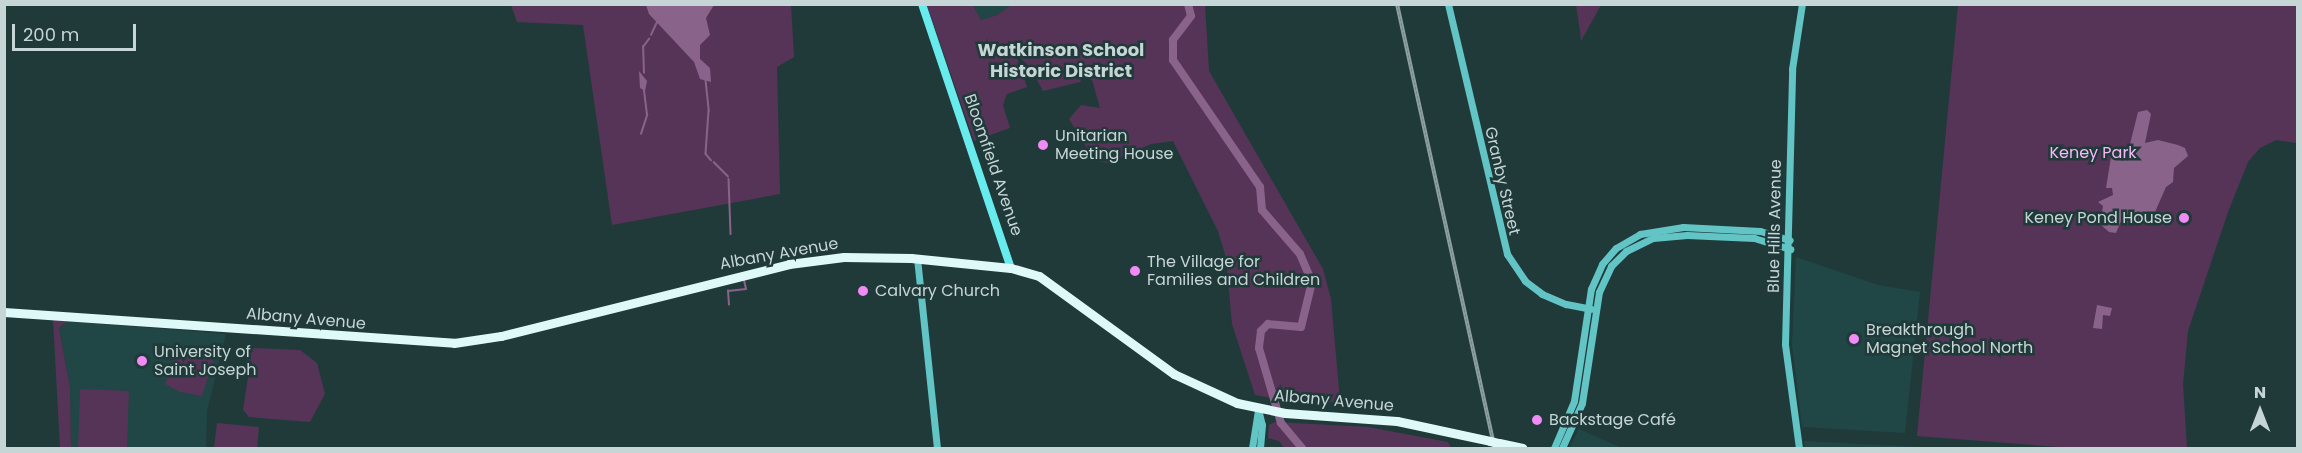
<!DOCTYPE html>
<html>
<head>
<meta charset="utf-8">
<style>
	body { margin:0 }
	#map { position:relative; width:2302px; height:453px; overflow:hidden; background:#203a3a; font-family:Poppins,sans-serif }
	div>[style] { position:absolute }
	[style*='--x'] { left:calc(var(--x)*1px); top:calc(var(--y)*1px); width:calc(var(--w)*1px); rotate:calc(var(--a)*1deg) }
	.built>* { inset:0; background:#204646 }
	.green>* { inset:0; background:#563457 }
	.water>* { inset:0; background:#8a638b }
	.stream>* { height:1.5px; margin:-0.75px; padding:0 0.75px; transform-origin:0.75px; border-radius:0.75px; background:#8a638b }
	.river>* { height:8px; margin:-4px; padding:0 4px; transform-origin:4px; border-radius:4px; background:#8a638b }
	.secondary>* { height:7px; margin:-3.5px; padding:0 3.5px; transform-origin:3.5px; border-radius:3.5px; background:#62c4c4 }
	.primary>* { height:8px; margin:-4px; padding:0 4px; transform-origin:4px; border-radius:4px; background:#68ebec }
	.highway>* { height:9px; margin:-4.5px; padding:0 4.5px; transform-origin:4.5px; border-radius:4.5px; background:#dff9f9 }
	.rail>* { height:4px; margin-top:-2px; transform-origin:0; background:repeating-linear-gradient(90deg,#203a3a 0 4.5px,#8da0a0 0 9px); box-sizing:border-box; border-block:2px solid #8da0a0 }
	.highway-bridge>* { height:9px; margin:-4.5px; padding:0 4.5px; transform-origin:4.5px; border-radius:4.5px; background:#dff9f9 }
	.dots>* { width:16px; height:16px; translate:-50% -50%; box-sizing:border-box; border:3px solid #203a3a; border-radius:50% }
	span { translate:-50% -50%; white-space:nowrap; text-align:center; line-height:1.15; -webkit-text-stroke:5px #203a3a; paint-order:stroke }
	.poi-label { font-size:16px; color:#c6d5d5 }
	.left { translate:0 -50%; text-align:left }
	.right { translate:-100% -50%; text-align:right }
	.park-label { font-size:16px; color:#f6b9f7 }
	.street-label { font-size:16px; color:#c6d5d5 }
	.neighbourhood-label { font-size:18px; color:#c6d5d5; font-weight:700 }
	.frame { position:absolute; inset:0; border:6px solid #c6d5d5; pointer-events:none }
	.north { position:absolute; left:2230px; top:381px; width:60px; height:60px; -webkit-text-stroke:4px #203a3a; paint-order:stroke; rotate:0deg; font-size:16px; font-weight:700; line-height:24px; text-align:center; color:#c6d5d5 }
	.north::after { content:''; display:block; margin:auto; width:21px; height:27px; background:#c6d5d5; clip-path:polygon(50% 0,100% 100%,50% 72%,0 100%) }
	.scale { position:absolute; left:12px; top:24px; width:124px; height:27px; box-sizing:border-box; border:3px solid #c6d5d5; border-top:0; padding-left:8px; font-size:18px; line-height:21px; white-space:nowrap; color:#c6d5d5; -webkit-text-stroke:4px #203a3a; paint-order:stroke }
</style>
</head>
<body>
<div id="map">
	<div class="built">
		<i style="clip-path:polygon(973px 5px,1011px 5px,997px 15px,981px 20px)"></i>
		<i style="clip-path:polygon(1796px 257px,1878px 285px,1920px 292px,1905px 433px,1802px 427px,1792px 345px)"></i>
		<i style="clip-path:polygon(67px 321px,226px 334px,207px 411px,206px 448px,71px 448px,70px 388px,59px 328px)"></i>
		<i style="clip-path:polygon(1579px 429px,1622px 448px,1569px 448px)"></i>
		<i style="clip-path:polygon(1804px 441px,1941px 448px,1805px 448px)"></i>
	</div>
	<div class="green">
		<i style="clip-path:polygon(511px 5px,791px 5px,794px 57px,777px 67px,780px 194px,612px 225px,583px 25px,517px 22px)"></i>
		<i style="clip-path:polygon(927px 5px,973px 5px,981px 20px,997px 15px,1011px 5px,1205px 5px,1209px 71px,1323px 269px,1331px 299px,1340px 401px,1311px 405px,1255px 395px,1232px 324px,1226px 258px,1218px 231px,1173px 141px,1151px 144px,1108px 163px,1095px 161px,1069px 119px,1081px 105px,1100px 108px,1092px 80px,1082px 78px,1080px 82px,1043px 91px,1030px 67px,1020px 58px,1015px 45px,1010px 43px,994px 47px,992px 52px,1013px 45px,1027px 87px,1007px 94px,1003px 105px,1010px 128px,974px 141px)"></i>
		<i style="clip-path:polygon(1576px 5px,1601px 5px,1581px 41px,1580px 31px)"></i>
		<i style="clip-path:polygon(1958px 5px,2297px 5px,2297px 143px,2276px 140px,2260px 148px,2248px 162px,2228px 212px,2188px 331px,2183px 384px,2187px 448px,2072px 448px,1917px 436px)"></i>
		<i style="clip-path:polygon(53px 319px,67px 321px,59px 328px,70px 388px,71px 448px,60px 448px)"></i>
		<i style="clip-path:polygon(253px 348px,300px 350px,317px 363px,325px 394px,310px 422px,249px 417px,243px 410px,248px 377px,244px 376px,247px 365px,251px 366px,248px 362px)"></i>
		<i style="clip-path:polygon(196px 351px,211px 355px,213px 361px,202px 396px,180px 392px,165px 384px,174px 360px)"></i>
		<i style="clip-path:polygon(80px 389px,129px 391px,127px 448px,78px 448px)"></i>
		<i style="clip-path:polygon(1275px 422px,1368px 427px,1448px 442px,1451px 448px,1284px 448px,1279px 441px,1268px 438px,1269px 425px)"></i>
		<i style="clip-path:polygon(217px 423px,259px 427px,257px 448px,214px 448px)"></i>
	</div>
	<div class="water">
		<i style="clip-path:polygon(646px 5px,714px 5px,706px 18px,710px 35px,700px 45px,700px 59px,710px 68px,711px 82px,700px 79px,694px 62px,649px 14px)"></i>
		<i style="clip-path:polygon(639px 71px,647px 81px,645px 91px,640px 88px)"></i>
		<i style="clip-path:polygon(2147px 110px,2151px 114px,2145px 143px,2158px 140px,2178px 145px,2185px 148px,2188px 156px,2174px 168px,2173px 182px,2166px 187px,2155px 212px,2133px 224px,2121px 221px,2116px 233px,2109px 232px,2100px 224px,2103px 206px,2098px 202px,2113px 195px,2112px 188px,2106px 188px,2111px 157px,2129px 148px,2138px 112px)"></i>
		<i style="clip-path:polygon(2097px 305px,2112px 308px,2110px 316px,2103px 315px,2102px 329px,2093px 328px)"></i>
	</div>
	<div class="stream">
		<i style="--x:651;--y:35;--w:17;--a:-65"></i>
		<i style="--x:644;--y:73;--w:26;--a:-92"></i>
		<i style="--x:643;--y:47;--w:10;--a:-53"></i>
		<i style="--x:706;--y:80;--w:31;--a:84"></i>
		<i style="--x:709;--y:111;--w:43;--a:94"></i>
		<i style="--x:706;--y:154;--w:8;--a:50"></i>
		<i style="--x:641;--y:134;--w:20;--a:-72"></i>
		<i style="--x:647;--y:115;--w:26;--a:-97"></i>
		<i style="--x:714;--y:162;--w:20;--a:45"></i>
		<i style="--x:729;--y:179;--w:55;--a:87.9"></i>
		<i style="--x:729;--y:305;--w:14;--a:-94"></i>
		<i style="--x:728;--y:291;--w:18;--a:-6"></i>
		<i style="--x:746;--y:289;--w:9;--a:-103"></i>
	</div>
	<div class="river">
		<i style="--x:1188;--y:4;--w:12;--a:76"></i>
		<i style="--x:1191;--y:16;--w:30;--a:127"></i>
		<i style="--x:1173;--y:40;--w:20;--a:90"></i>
		<i style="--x:1173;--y:60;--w:154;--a:55.6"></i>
		<i style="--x:1260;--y:187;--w:23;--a:85"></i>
		<i style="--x:1262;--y:210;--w:58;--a:49.2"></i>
		<i style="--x:1300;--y:254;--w:30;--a:67"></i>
		<i style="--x:1312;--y:282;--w:46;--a:103.7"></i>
		<i style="--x:1301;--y:327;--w:33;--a:-175"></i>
		<i style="--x:1268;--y:324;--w:10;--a:135"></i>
		<i style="--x:1261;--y:331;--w:17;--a:97"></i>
		<i style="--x:1259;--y:348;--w:78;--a:73.7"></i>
		<i style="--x:1281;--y:423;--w:33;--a:50"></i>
	</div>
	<div class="secondary">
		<i style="--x:1448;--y:4;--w:257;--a:76.7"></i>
		<i style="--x:1507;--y:254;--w:32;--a:56"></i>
		<i style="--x:1525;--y:281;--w:21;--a:37"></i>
		<i style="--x:1542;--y:294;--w:26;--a:23"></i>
		<i style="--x:1566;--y:304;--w:25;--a:11"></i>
		<i style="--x:917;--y:258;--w:191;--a:84"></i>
		<i style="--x:1258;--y:409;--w:16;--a:76"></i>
		<i style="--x:1262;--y:425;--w:23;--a:95"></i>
		<i style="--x:1252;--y:448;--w:39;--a:-81"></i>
		<i style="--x:1554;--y:448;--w:51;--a:-66.9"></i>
		<i style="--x:1574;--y:401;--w:113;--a:-81.4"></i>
		<i style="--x:1591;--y:289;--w:27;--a:-66"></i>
		<i style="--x:1602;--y:264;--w:21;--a:-49"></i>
		<i style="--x:1616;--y:248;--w:28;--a:-30"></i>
		<i style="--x:1640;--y:234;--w:44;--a:-9.2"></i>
		<i style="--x:1683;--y:227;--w:77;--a:3"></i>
		<i style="--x:1760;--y:231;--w:31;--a:17"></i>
		<i style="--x:1562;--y:448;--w:49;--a:-66"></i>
		<i style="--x:1582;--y:403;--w:112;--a:-81.3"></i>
		<i style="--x:1599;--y:292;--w:29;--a:-65"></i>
		<i style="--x:1611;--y:266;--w:21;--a:-45"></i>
		<i style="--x:1626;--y:251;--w:30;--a:-26"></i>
		<i style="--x:1653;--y:238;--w:34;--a:-5"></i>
		<i style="--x:1687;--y:235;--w:67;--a:2.6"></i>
		<i style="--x:1754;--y:238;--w:38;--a:17"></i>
		<i style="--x:1799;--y:448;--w:105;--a:-97.7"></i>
		<i style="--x:1785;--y:344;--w:275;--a:-88.5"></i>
		<i style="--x:1792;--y:69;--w:66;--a:-81.3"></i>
	</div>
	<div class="primary">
		<i style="--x:922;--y:4;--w:279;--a:71.4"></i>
	</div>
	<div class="highway">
		<i style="--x:4;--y:312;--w:451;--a:3.9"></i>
		<i style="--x:454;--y:343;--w:48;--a:-8.5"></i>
		<i style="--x:501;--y:336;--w:297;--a:-14"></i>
		<i style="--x:789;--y:264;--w:55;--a:-7.3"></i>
		<i style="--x:844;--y:257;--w:67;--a:0.9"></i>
		<i style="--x:911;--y:258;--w:100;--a:5.7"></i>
		<i style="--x:1011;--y:268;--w:29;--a:16"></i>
		<i style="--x:1039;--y:276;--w:167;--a:36"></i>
		<i style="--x:1174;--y:374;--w:69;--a:24.7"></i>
		<i style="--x:1237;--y:403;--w:49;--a:11.8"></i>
		<i style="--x:1285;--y:413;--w:112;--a:4.1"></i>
		<i style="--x:1397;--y:421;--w:95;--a:12.1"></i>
		<i style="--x:1499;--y:443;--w:24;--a:12"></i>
	</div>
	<div class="rail">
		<i style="--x:1397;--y:4;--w:455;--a:77.6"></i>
	</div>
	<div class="highway-bridge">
		<i style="--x:1490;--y:441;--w:9;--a:13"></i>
	</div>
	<div class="dots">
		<i style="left:1043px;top:145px;background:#f08bf5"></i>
		<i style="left:2184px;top:218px;background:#f08bf5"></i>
		<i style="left:1135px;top:271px;background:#f08bf5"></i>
		<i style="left:863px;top:291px;background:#f08bf5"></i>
		<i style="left:1854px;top:339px;background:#f08bf5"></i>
		<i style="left:142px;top:361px;background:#f08bf5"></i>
		<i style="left:1537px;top:420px;background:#f08bf5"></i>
	</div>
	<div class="poi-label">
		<span class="left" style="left:1055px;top:145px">Unitarian<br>Meeting House</span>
		<span class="right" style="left:2172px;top:218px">Keney Pond House</span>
		<span class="left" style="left:1147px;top:271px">The Village for<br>Families and Children</span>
		<span class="left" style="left:875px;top:291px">Calvary Church</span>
		<span class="left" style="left:1866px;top:339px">Breakthrough<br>Magnet School North</span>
		<span class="left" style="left:154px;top:361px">University of<br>Saint Joseph</span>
		<span class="left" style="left:1549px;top:420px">Backstage Café</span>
	</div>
	<div class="park-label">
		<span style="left:2093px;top:153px">Keney Park</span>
	</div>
	<div class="street-label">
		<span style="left:993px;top:165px;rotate:71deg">Bloomfield Avenue</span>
		<span style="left:1502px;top:181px;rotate:77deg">Granby Street</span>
		<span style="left:1775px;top:226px;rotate:-89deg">Blue Hills Avenue</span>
		<span style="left:779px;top:254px;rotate:-10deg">Albany Avenue</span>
		<span style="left:306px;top:319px;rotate:5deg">Albany Avenue</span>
		<span style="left:1334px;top:401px;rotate:5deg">Albany Avenue</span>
	</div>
	<div class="neighbourhood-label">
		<span style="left:1061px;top:61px">Watkinson School<br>Historic District</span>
	</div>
	<div class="frame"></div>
	<div class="north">N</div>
	<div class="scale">200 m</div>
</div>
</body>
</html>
